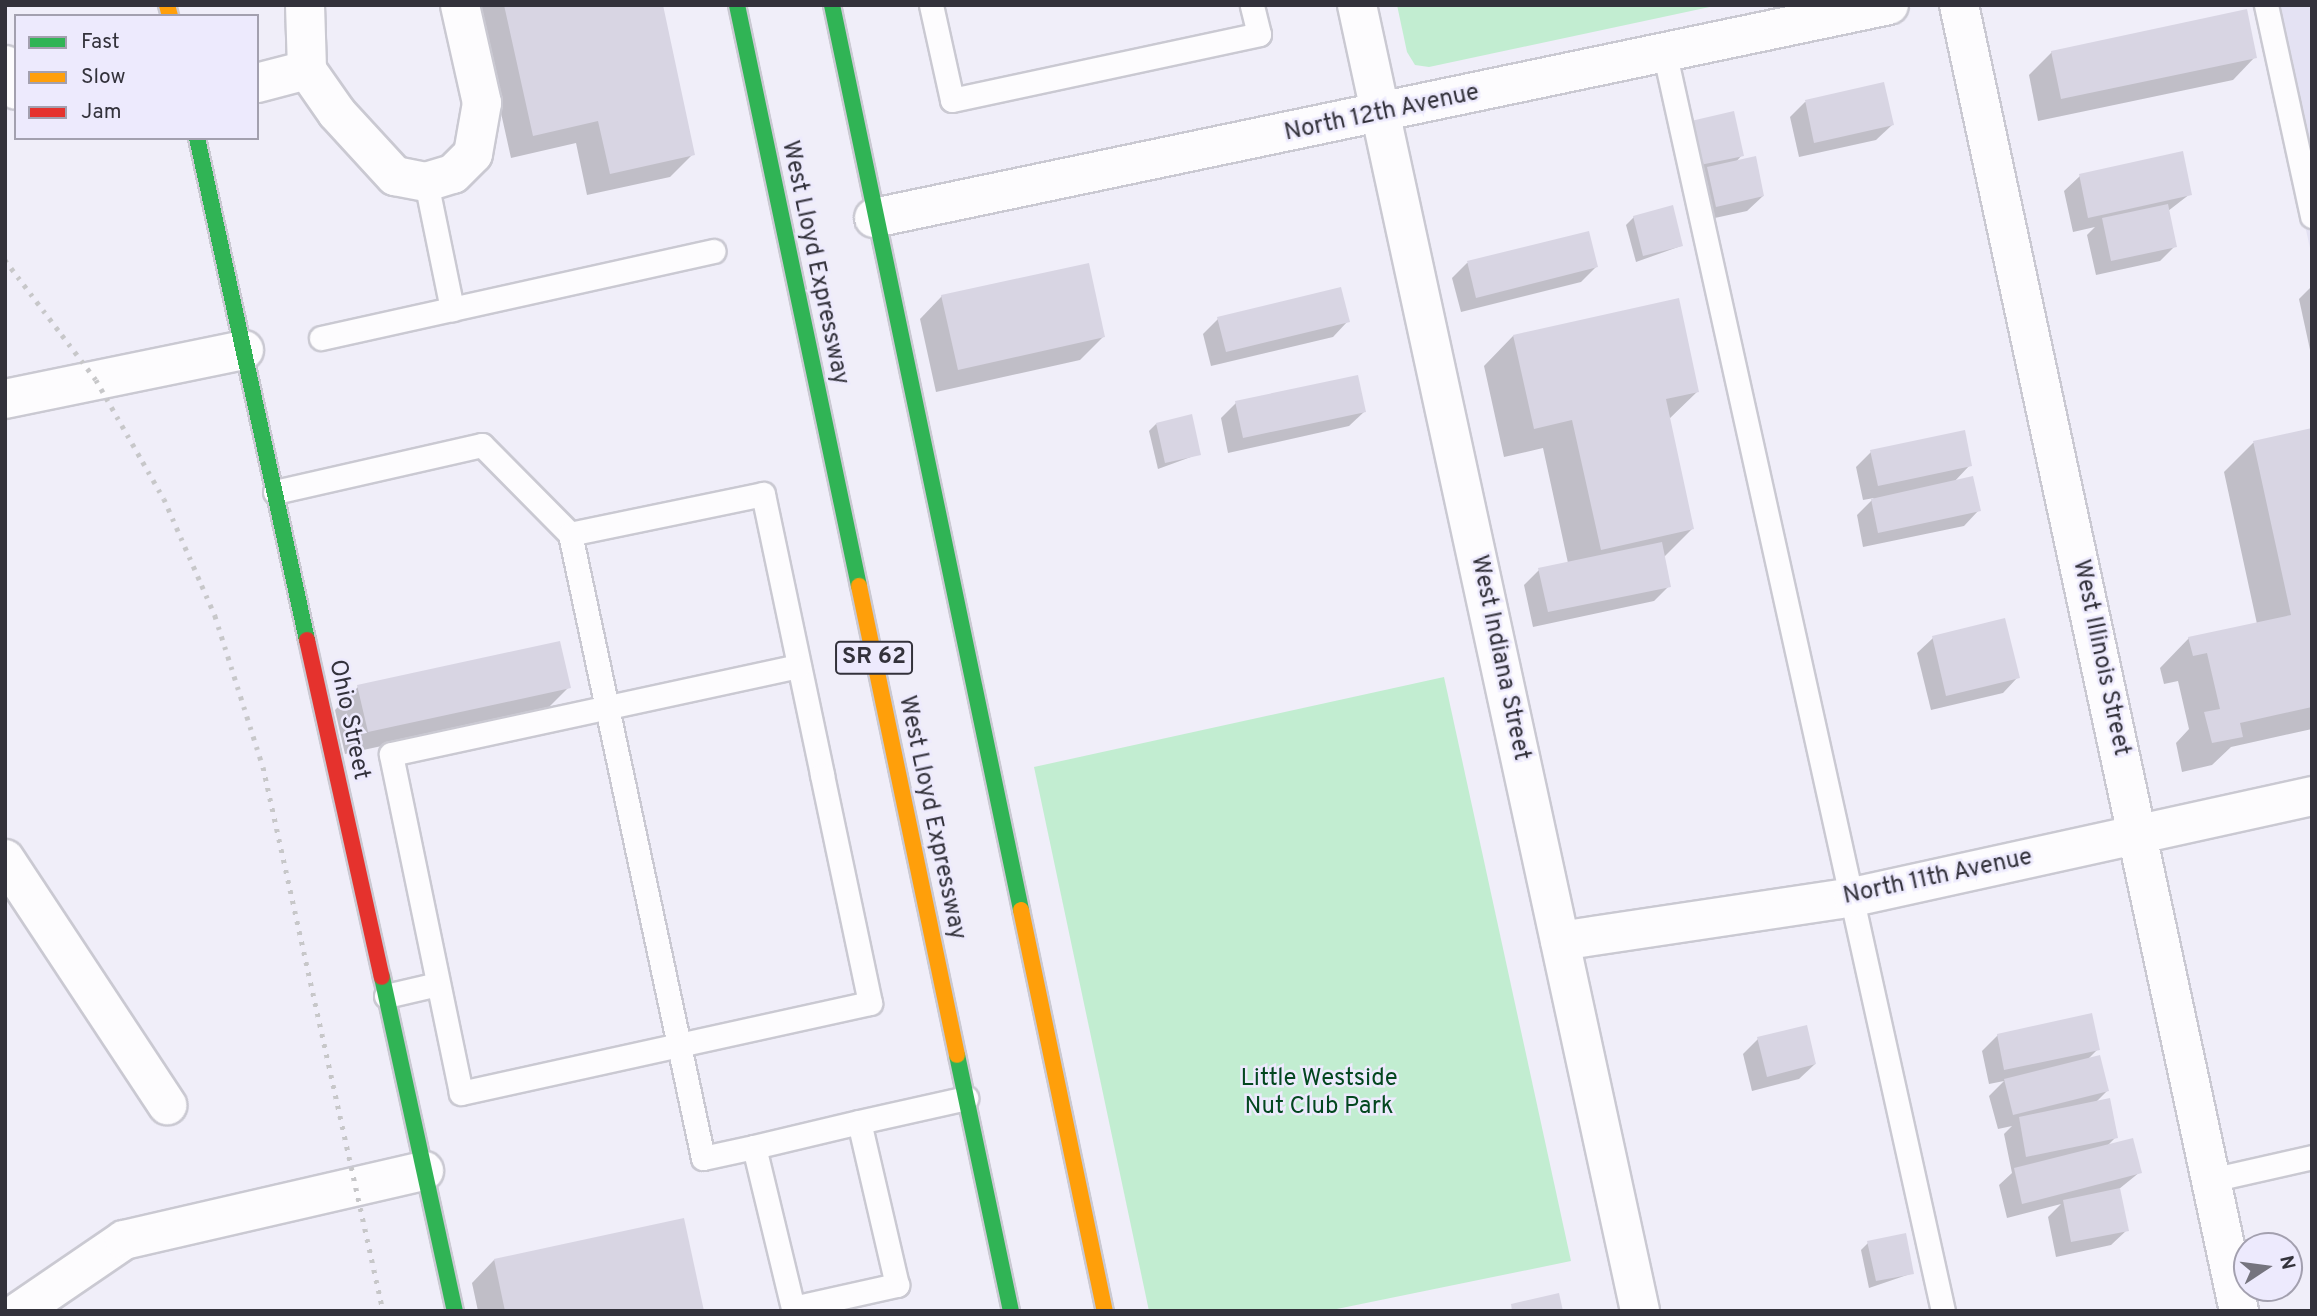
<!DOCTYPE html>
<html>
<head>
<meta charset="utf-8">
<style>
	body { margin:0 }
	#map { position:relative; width:2317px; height:1316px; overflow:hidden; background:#f0eef9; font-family:Overpass,sans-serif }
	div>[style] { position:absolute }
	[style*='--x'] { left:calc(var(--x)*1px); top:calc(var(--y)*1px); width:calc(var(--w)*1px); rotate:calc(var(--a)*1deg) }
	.commercial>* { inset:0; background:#e4e2f3 }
	.green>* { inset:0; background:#c2edd1 }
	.shadow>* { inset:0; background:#0003 }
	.building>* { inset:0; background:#d8d5e3 }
	.roads { filter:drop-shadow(2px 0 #cac9d2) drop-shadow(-2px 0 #cac9d2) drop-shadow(0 2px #cac9d2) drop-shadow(0 -2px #cac9d2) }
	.lane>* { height:23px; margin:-11.5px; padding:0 11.5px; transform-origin:11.5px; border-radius:11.5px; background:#fdfcfe }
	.street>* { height:38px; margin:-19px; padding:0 19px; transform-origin:19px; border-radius:19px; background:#fdfcfe }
	.fast>* { height:16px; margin:-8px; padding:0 8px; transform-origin:8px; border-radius:8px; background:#30b455 }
	.slow>* { height:16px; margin:-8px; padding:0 8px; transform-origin:8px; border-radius:8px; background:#ff9f0a }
	.jam>* { height:16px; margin:-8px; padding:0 8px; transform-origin:8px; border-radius:8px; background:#e5322d }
	.rail>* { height:5px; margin-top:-2.5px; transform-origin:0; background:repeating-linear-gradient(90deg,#c7c7c9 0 3.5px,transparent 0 10.5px) }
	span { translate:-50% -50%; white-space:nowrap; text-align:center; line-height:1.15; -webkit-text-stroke:5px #edeafd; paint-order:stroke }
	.shield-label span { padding:2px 5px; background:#edeafd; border:2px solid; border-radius:5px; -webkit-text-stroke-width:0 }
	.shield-label { font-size:23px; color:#33323b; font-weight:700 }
	.street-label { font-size:24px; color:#33323b }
	.park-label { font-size:24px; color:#03471f }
	.frame { position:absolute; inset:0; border:7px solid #33323b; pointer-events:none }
	.legend { position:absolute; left:14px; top:14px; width:245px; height:126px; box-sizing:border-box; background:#edeafd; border:2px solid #a3a0af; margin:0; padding:9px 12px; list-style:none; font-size:21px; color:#33323b }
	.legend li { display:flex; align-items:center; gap:14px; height:35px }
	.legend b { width:35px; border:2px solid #a3a0af }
	.north { position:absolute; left:2233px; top:1232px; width:70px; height:70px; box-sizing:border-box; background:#edeafd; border:2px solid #a3a0af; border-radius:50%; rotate:77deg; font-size:19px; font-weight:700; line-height:28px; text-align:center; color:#33323b }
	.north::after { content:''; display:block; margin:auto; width:24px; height:32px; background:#75747e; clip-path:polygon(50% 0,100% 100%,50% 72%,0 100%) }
</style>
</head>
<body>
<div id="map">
	<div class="commercial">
		<i style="clip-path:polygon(2256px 5px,2312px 5px,2312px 257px)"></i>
	</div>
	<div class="green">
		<i style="clip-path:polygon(1397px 5px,1719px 5px,1429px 67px,1415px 65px,1407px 52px)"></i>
		<i style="clip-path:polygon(1444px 677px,1571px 1261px,1327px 1311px,1149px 1311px,1034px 767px)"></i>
	</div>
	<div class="shadow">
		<i style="clip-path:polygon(477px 5px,661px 5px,693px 154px,670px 177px,587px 195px,576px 143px,511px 158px)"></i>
		<i style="clip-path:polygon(2052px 52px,2255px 57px,2233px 80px,2038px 121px,2029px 75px)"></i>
		<i style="clip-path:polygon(1805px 102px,1892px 125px,1876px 140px,1799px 157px,1790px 117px)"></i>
		<i style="clip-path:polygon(1676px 137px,1742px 155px,1735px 163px,1763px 196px,1747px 211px,1701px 221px)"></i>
		<i style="clip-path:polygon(2080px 176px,2190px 194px,2168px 211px,2175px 246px,2160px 261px,2096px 275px,2087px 235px,2095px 227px,2073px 232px,2064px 191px)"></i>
		<i style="clip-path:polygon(1634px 217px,1681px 246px,1636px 262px,1626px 225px)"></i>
		<i style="clip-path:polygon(1467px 263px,1596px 267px,1581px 282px,1461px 312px,1452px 278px)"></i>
		<i style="clip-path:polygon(2312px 286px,2312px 359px,2299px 299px)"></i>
		<i style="clip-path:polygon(942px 296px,1103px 337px,1080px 360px,936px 392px,920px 319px)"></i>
		<i style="clip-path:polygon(1218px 319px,1348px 321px,1333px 337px,1211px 366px,1203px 334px)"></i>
		<i style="clip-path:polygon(1513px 336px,1698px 391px,1668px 420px,1692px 529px,1663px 558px,1669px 586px,1654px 601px,1533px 627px,1524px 585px,1539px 570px,1568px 563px,1543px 448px,1504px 457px,1484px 366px)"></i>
		<i style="clip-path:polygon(1236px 403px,1365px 411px,1349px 426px,1228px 453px,1221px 418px)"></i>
		<i style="clip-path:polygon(1156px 424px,1199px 454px,1158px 469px,1149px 431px)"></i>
		<i style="clip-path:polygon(2312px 430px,2312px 729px,2231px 747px,2212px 765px,2182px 772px,2176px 743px,2189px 729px,2178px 681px,2164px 684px,2160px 668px,2189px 638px,2257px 624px,2224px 472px,2253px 443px)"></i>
		<i style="clip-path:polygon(1871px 452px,1970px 465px,1953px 483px,1979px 510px,1964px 526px,1863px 547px,1857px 515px,1874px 498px,1863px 500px,1856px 467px)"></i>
		<i style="clip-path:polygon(1933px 638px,2018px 677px,2003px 693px,1931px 710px,1917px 653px)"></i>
		<i style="clip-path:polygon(358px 687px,569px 687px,546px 710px,345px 754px,335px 710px)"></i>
		<i style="clip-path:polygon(1998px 1035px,2098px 1049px,2087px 1060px,2107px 1091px,2095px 1103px,2116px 1137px,2107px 1146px,2140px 1172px,2119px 1189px,2127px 1230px,2111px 1245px,2056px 1257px,2048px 1217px,2061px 1204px,2007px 1218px,1999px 1185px,2012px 1173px,2004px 1134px,2012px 1126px,1998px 1129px,1989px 1096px,2004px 1081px,1989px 1084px,1982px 1051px)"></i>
		<i style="clip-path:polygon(1758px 1039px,1815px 1064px,1799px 1079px,1752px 1091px,1743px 1054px)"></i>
		<i style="clip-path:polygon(1868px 1243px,1913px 1273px,1869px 1288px,1861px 1250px)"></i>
		<i style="clip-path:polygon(494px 1260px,702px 1311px,478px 1311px,472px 1283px)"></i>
	</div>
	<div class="building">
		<i style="clip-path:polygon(504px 5px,663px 5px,695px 155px,610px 174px,598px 121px,533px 136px)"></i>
		<i style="clip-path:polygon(2247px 9px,2257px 58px,2061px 99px,2051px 51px)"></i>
		<i style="clip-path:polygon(1884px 82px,1894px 125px,1814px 143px,1805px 100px)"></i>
		<i style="clip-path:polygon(1734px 111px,1744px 156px,1700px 165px,1691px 121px)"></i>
		<i style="clip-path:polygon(2183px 151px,2192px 195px,2088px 218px,2079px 174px)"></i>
		<i style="clip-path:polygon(1756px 156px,1764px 196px,1716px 207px,1707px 167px)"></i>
		<i style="clip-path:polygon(2168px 204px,2177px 247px,2111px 261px,2102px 218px)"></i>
		<i style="clip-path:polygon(1673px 205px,1683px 246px,1643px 256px,1633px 216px)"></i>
		<i style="clip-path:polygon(1589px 231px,1598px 267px,1476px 298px,1467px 261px)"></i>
		<i style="clip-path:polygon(1089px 263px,1105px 337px,958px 370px,941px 295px)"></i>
		<i style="clip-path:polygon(1341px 287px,1350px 322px,1226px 352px,1217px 317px)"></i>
		<i style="clip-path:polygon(1679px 298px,1699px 392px,1666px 399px,1694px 529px,1601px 550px,1572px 420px,1534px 429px,1513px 335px)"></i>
		<i style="clip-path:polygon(1358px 375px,1366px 412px,1243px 438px,1235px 401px)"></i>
		<i style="clip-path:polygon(1192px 414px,1201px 455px,1165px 463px,1156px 423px)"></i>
		<i style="clip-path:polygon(2312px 428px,2312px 707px,2240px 723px,2243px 737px,2212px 743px,2204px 712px,2220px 709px,2207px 653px,2193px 656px,2188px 637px,2291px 615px,2253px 441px)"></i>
		<i style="clip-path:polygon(1965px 430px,1972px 466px,1878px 486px,1870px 450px)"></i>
		<i style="clip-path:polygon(1973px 476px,1981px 511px,1878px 533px,1871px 499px)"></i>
		<i style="clip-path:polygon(1662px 542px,1671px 587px,1548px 612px,1538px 568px)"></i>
		<i style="clip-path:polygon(2005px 618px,2020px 678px,1946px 696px,1932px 636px)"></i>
		<i style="clip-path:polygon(560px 641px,571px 688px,368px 732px,357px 685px)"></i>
		<i style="clip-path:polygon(2092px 1013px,2100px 1050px,2004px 1070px,1997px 1034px)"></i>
		<i style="clip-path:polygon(1807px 1025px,1816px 1064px,1767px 1077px,1757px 1037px)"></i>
		<i style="clip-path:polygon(2100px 1055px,2109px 1091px,2013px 1115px,2004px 1079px)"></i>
		<i style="clip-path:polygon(2110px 1098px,2118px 1138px,2026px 1157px,2019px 1117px)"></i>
		<i style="clip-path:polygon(2133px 1138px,2142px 1173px,2022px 1204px,2014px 1168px)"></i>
		<i style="clip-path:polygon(2120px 1188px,2129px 1231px,2071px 1242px,2063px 1200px)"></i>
		<i style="clip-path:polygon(684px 1218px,704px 1311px,505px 1311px,494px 1259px)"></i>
		<i style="clip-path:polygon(1906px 1233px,1914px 1274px,1876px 1281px,1867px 1241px)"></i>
		<i style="clip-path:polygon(1559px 1293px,1563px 1311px,1512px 1311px,1511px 1304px)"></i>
	</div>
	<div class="roads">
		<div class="lane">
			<i style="--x:931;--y:5;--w:97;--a:77.5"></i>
			<i style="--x:952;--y:100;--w:314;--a:-12.1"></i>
			<i style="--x:1259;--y:34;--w:30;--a:-104"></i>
			<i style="--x:2266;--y:5;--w:216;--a:77.7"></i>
			<i style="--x:1665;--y:55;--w:1286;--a:77.52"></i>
			<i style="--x:426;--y:182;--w:130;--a:78.4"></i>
			<i style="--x:321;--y:338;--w:402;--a:-12.5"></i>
			<i style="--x:275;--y:492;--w:212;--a:-12.8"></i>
			<i style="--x:482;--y:445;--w:125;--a:45.3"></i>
			<i style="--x:570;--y:534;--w:638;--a:77.97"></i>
			<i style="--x:703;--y:1158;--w:52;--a:-12.2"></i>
			<i style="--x:754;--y:1147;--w:166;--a:76.4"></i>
			<i style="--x:793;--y:1308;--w:107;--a:-12.5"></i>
			<i style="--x:897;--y:1285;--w:167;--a:-103.1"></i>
			<i style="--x:859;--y:1122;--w:108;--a:166.6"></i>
			<i style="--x:570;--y:534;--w:197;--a:-11.7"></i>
			<i style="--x:763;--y:494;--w:287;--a:78.1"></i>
			<i style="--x:822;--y:775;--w:233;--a:78.1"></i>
			<i style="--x:870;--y:1003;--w:419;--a:167.6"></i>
			<i style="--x:461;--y:1093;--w:346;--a:-101.7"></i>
			<i style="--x:391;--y:754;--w:417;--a:-12.2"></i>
			<i style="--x:386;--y:996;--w:53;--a:-13"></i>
			<i style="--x:859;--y:1122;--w:110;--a:-12.6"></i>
			<i style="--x:2211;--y:1180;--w:104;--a:-12.8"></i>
		</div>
		<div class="street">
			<i style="--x:305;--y:5;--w:65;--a:88.2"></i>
			<i style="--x:307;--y:70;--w:52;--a:55.1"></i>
			<i style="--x:337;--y:113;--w:86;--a:47.4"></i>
			<i style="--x:395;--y:176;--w:32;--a:11"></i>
			<i style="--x:426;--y:182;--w:28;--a:-17"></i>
			<i style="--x:453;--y:174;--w:28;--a:-45"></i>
			<i style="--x:473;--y:154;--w:52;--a:-80"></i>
			<i style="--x:482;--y:103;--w:100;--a:-102.7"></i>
			<i style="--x:1357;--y:5;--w:1336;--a:77.77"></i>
			<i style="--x:1959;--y:5;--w:1336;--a:77.9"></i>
			<i style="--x:5;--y:65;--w:27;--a:66"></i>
			<i style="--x:257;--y:83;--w:52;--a:-14.6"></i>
			<i style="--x:874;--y:218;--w:1037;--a:-11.85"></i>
			<i style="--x:5;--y:399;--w:244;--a:-11.6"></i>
			<i style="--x:5;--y:859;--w:295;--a:56.6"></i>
			<i style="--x:1560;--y:941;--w:296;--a:-8.5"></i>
			<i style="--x:1853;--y:897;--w:470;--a:-12.4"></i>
			<i style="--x:20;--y:1311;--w:126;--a:-34.3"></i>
			<i style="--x:124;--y:1240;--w:308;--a:-13"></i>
		</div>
		<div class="fast">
			<i style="--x:737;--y:5;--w:594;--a:78.14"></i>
			<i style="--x:832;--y:5;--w:925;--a:78.2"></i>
			<i style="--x:197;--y:138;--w:514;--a:77.64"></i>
			<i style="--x:382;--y:977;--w:342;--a:77.7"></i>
			<i style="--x:957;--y:1055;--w:262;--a:78.1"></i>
		</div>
		<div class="slow">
			<i style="--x:167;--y:5;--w:11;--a:75"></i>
			<i style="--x:859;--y:586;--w:479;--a:78.2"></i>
			<i style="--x:1021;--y:910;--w:410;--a:78.2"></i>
		</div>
		<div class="jam">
			<i style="--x:307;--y:640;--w:345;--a:77.5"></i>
		</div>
	</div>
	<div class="rail">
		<i style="--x:5;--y:260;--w:151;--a:52.8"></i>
		<i style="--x:96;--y:380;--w:137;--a:60.3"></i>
		<i style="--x:164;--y:499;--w:128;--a:66.4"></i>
		<i style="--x:215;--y:616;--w:158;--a:72.4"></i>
		<i style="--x:263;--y:767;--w:557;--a:77.56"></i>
	</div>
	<div class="shield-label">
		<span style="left:874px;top:658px">SR 62</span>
	</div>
	<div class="street-label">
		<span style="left:1382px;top:114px;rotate:-12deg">North 12th Avenue</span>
		<span style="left:814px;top:263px;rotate:78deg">West Lloyd Expressway</span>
		<span style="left:1499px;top:658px;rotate:78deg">West Indiana Street</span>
		<span style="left:2100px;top:658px;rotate:78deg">West Illinois Street</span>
		<span style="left:348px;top:720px;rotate:78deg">Ohio Street</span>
		<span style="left:931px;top:818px;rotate:78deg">West Lloyd Expressway</span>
		<span style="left:1938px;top:878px;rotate:-12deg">North 11th Avenue</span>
	</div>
	<div class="park-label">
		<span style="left:1319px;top:1094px">Little Westside<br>Nut Club Park</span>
	</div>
	<div class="frame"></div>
	<ul class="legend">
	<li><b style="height:9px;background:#30b455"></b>Fast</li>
	<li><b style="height:9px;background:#ff9f0a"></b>Slow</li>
	<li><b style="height:9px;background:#e5322d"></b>Jam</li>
	</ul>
	<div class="north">N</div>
</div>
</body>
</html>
